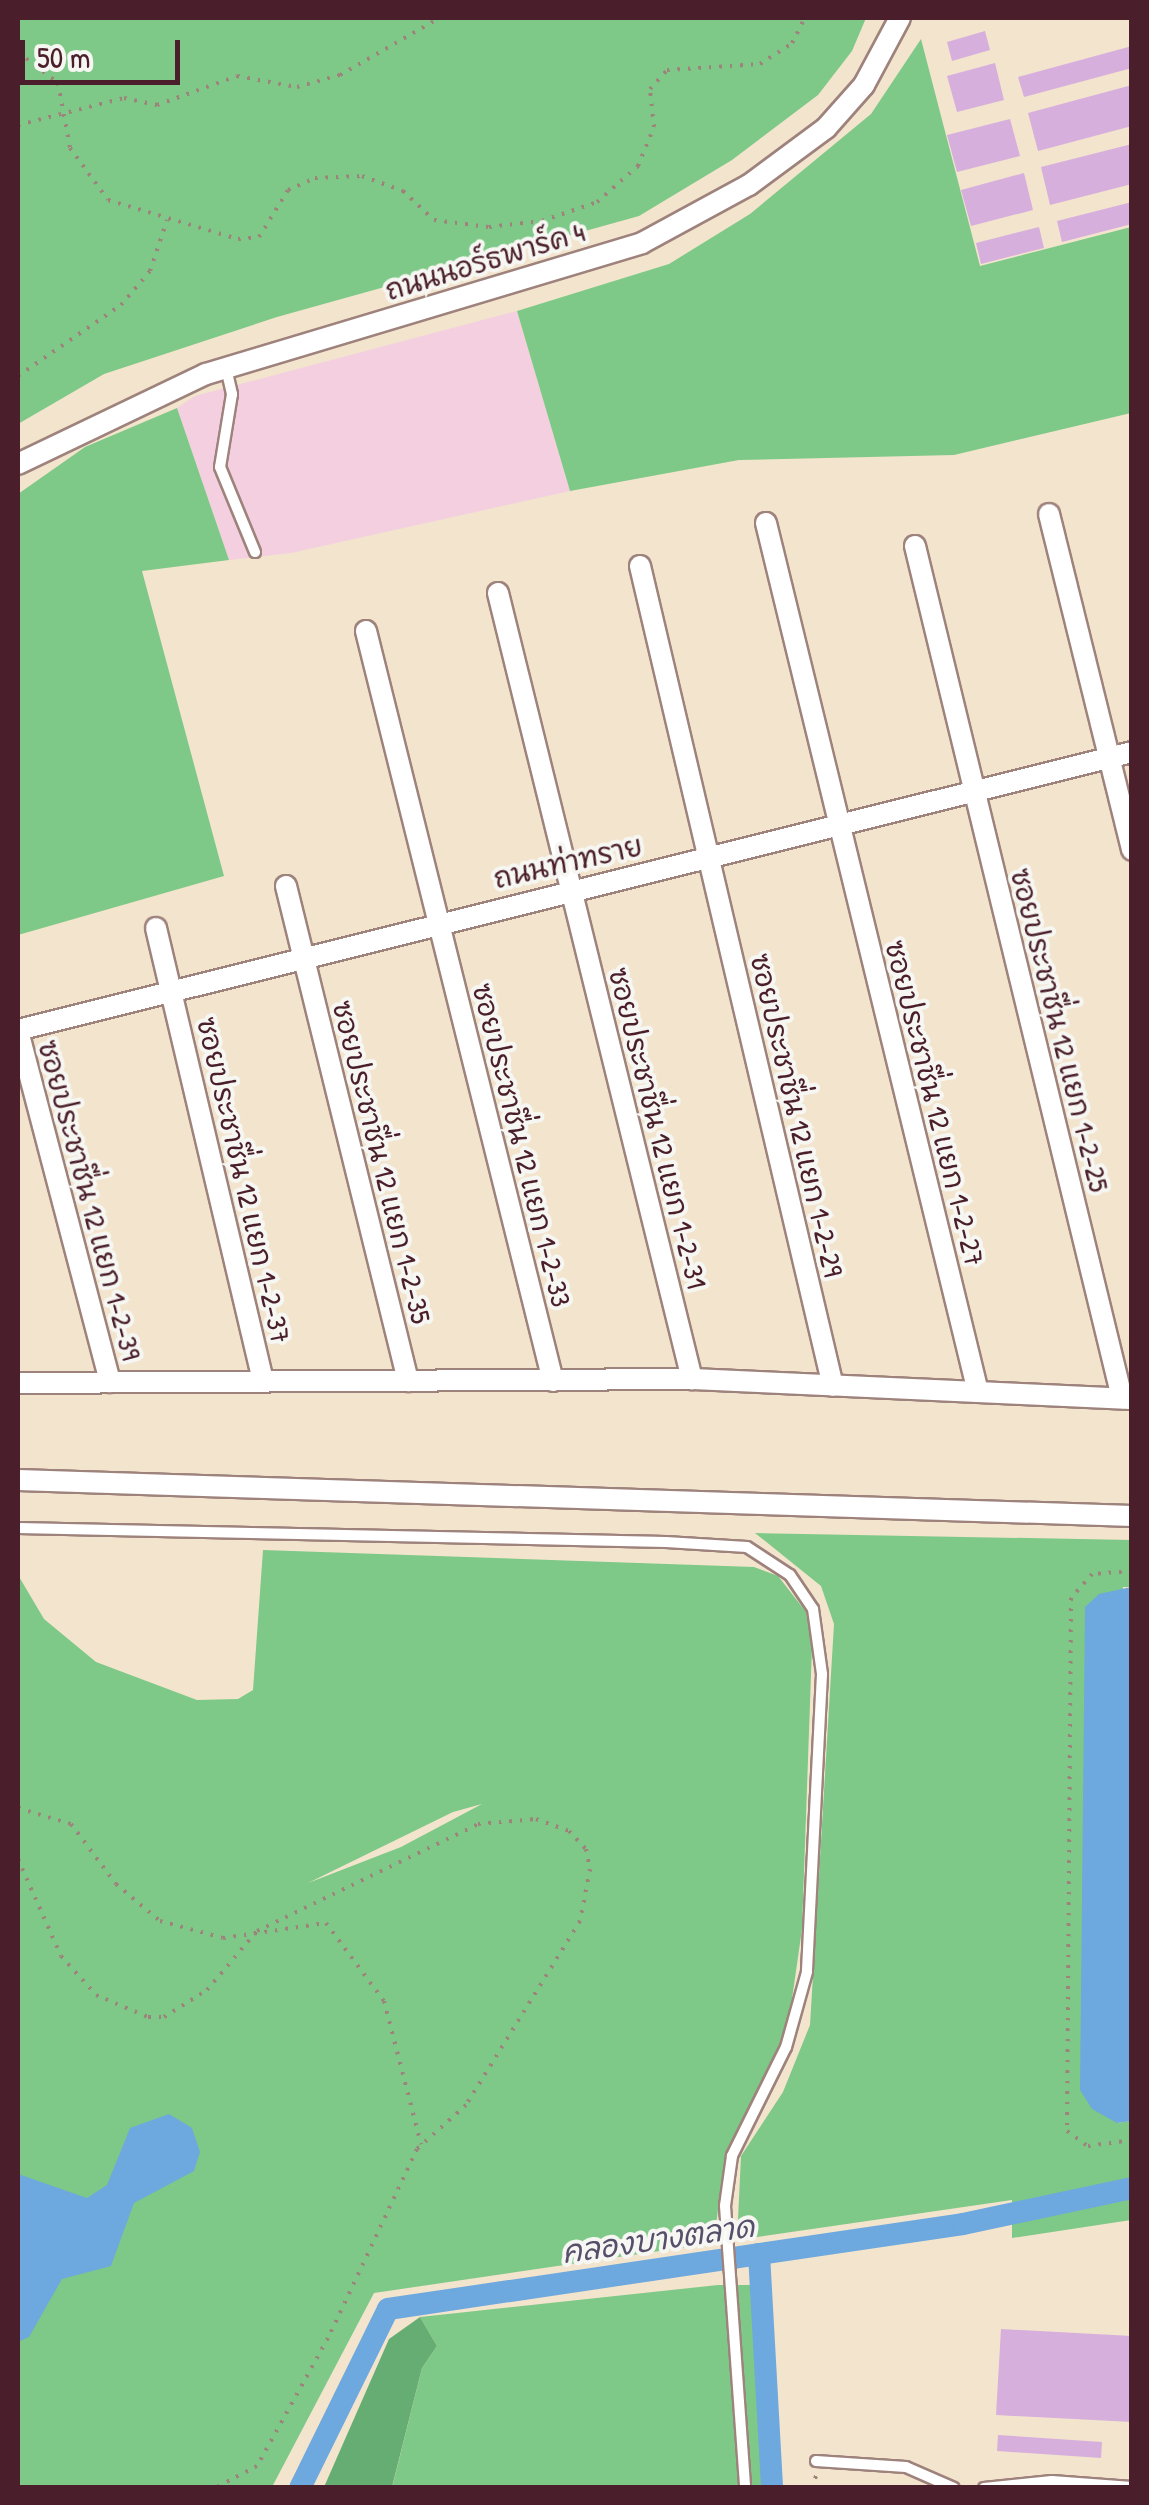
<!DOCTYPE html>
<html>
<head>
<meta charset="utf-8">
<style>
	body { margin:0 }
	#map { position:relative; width:1149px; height:2505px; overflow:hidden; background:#f3e4cd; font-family:"Patrick Hand","Playpen Sans Thai",sans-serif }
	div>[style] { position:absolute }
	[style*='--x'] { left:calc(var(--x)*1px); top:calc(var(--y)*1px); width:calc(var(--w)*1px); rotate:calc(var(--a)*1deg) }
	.built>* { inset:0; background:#f3cfe0 }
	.green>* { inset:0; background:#7ec987 }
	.forest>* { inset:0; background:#66ad74 }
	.water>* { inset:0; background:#6da8de }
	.canal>* { height:22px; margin:-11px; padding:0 11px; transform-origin:11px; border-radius:11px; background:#6da8de }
	.building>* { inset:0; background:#d7afdd }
	.path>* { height:4px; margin-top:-2px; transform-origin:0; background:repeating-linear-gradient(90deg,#9e827c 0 2.5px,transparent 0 10.5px) }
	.roads { filter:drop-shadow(2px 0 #9e827c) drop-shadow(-2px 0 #9e827c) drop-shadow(0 2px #9e827c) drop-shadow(0 -2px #9e827c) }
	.service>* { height:10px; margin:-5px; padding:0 5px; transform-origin:5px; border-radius:5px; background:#fff }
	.minor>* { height:20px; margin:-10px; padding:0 10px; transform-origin:10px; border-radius:10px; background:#fff }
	span { translate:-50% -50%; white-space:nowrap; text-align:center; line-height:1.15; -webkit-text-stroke:8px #f6f6f2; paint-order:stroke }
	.street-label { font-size:28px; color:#4a1f2b }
	.water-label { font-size:30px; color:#564f6a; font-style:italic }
	.frame { position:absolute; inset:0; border:20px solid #4a1f2b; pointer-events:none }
	.scale { position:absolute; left:20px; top:40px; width:160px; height:45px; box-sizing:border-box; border:5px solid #4a1f2b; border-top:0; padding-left:12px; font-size:30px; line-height:35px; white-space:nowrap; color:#4a1f2b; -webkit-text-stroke:8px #f6f6f2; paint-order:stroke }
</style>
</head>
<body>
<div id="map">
	<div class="built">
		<i style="clip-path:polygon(517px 311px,570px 491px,291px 553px,229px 560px,177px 408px,195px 396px)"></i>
	</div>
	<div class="green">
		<i style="clip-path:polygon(18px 18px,866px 18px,852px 51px,818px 95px,732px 160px,639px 216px,277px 317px,104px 374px,18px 424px)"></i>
		<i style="clip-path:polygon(921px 39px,980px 266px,1131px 227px,1131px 413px,954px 455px,739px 460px,570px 491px,517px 311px,669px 264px,750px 214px,871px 114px)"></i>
		<i style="clip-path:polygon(177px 408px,229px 560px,142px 571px,224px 876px,18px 935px,18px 494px,85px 447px)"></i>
		<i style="clip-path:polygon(755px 1533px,1131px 1540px,1131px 1587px,1123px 1587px,1117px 2123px,1131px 2121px,1131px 2220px,1012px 2238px,1012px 2200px,737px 2240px,741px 2156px,783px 2092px,810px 2025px,834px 1624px,821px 1586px)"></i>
		<i style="clip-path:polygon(evenodd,263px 1550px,754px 1567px,778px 1576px,806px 1612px,812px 1647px,802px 1929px,789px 2020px,721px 2184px,714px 2243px,374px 2293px,272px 2487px,18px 2487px,18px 1575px,44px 1619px,96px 1662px,197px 1700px,238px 1699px,253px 1690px,263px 1550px,482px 1804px,401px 1847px,308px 1883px,453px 1812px,482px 1804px)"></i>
		<i style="clip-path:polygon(718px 2285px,751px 2285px,762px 2487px,392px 2488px,422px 2368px,437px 2346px,420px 2317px)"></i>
	</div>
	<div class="forest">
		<i style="clip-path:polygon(420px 2317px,437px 2346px,422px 2368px,392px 2487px,324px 2487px,389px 2339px)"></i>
	</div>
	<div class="water">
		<i style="clip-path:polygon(1131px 1587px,1132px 2121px,1117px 2123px,1092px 2109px,1080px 2090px,1085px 1607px,1099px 1594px)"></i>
		<i style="clip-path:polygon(169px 2114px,192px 2128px,200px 2152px,194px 2171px,134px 2203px,111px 2266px,62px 2279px,29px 2337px,18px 2342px,18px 2174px,87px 2198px,107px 2185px,130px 2128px)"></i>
	</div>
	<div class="canal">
		<i style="--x:759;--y:2254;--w:234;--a:86.8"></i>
		<i style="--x:300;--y:2488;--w:199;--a:-63.8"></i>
		<i style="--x:388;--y:2309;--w:581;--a:-8.41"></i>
		<i style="--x:963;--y:2224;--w:173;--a:-12"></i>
	</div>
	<div class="building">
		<i style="clip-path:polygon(985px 31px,990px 50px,952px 61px,947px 42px)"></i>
		<i style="clip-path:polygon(1132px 46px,1132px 68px,1024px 97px,1018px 77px)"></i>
		<i style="clip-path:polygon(995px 63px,1004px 100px,957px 112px,947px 76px)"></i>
		<i style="clip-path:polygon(1132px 85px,1132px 126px,1038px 151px,1028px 113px)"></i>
		<i style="clip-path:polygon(1010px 119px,1020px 156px,957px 172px,947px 135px)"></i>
		<i style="clip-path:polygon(1132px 144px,1132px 184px,1050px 205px,1041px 167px)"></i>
		<i style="clip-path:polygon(1024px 173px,1033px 210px,971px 226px,961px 190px)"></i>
		<i style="clip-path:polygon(1132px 202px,1132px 224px,1062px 242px,1057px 221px)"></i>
		<i style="clip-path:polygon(1039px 227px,1044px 248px,981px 264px,976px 243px)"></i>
		<i style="clip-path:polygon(1001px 2329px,1132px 2336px,1132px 2422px,996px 2415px)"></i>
		<i style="clip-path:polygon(998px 2435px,1102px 2442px,1101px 2458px,997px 2451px)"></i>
	</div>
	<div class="path">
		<i style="--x:18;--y:52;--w:51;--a:37.8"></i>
		<i style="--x:58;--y:83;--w:66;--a:79.5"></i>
		<i style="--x:70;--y:148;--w:64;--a:53.8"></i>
		<i style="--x:108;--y:200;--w:136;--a:16.7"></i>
		<i style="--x:238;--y:239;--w:21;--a:-5"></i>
		<i style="--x:259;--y:237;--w:55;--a:-58.3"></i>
		<i style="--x:288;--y:190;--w:30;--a:-24"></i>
		<i style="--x:315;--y:178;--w:47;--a:-2.4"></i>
		<i style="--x:362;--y:176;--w:44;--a:20.1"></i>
		<i style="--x:403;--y:191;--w:42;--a:43.1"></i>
		<i style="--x:434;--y:220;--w:55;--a:7.3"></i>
		<i style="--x:489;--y:227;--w:53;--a:-6.5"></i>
		<i style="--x:542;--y:221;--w:58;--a:-19.1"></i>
		<i style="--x:597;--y:202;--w:55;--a:-41.3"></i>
		<i style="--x:638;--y:166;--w:42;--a:-67.7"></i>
		<i style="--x:654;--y:127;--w:38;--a:-96"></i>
		<i style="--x:650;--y:89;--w:25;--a:-48"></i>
		<i style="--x:667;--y:70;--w:93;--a:-3.7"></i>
		<i style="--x:760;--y:64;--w:38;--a:-33"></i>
		<i style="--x:792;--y:43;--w:28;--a:-63"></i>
		<i style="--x:18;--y:125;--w:109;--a:-14.3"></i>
		<i style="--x:124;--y:98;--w:34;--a:12"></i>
		<i style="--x:157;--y:105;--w:85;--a:-19.9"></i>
		<i style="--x:237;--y:76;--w:61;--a:10.4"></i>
		<i style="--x:297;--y:87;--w:45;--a:-15.6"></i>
		<i style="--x:340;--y:75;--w:114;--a:-29.9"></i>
		<i style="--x:18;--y:376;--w:125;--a:-34.6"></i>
		<i style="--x:121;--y:305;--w:45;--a:-49.5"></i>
		<i style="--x:150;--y:271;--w:54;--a:-71.6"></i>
		<i style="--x:1132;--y:1571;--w:40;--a:175.7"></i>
		<i style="--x:1092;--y:1574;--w:32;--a:131"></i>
		<i style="--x:1071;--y:1598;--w:533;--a:90.43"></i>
		<i style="--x:1067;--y:2131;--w:26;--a:36"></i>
		<i style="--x:1088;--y:2146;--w:44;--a:-7.8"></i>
		<i style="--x:18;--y:1808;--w:55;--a:16.8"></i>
		<i style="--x:71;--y:1824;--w:75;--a:53.1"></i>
		<i style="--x:116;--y:1884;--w:57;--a:40.1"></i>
		<i style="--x:160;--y:1921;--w:65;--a:15.1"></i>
		<i style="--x:223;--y:1938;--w:104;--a:-8.3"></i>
		<i style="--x:326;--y:1923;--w:97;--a:53.4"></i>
		<i style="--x:384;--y:2001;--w:148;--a:75.5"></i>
		<i style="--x:18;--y:1859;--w:106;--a:66.1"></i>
		<i style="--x:61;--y:1956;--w:52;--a:48.1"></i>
		<i style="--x:96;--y:1995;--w:56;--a:22.9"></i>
		<i style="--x:148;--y:2017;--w:16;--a:0"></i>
		<i style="--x:164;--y:2017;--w:51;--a:-32.1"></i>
		<i style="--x:207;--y:1990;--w:77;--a:-49.7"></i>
		<i style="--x:257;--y:1931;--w:246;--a:-25.8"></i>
		<i style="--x:478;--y:1824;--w:58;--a:-4.9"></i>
		<i style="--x:536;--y:1819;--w:35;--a:20"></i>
		<i style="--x:569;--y:1831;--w:25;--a:47"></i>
		<i style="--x:586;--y:1849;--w:20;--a:79"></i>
		<i style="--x:590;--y:1869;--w:53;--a:100.9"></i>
		<i style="--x:580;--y:1921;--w:216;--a:121.8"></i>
		<i style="--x:466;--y:2105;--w:66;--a:138.1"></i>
		<i style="--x:417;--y:2149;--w:209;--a:115.2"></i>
		<i style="--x:328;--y:2338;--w:146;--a:119"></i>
		<i style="--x:257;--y:2466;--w:47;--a:152.4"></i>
		<i style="--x:811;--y:2488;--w:15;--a:-67"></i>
	</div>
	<div class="roads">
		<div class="service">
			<i style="--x:226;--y:368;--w:27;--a:77"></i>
			<i style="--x:232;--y:394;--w:74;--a:99.3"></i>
			<i style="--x:220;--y:467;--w:92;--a:67.6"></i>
			<i style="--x:18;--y:1528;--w:648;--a:1.24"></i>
			<i style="--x:666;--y:1542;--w:81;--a:3.5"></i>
			<i style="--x:747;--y:1547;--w:51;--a:33.1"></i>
			<i style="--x:790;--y:1575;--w:41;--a:55.9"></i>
			<i style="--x:813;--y:1609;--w:66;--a:82.1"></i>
			<i style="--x:822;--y:1674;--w:298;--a:92.9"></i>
			<i style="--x:807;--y:1972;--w:78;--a:105.6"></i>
			<i style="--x:786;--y:2047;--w:122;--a:116.4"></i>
			<i style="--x:732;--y:2156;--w:50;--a:98"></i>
			<i style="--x:725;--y:2206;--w:283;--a:85.9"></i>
			<i style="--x:816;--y:2461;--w:90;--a:3.8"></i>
			<i style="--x:906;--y:2467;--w:52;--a:23.6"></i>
			<i style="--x:984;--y:2488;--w:68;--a:-5.9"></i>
			<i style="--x:1052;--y:2481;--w:80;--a:4.3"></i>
		</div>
		<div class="minor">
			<i style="--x:18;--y:464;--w:208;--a:-25.6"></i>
			<i style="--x:206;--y:374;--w:455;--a:-16.7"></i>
			<i style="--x:642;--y:243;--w:122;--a:-28.5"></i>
			<i style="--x:749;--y:185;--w:96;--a:-36.5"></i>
			<i style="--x:826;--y:128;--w:57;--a:-48.5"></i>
			<i style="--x:864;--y:85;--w:76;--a:-61.8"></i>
			<i style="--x:1049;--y:514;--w:346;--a:76.1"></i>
			<i style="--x:766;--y:523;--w:894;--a:76.29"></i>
			<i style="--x:915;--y:546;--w:877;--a:76.34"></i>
			<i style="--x:640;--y:566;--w:842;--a:76.76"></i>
			<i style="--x:498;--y:593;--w:810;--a:76.14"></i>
			<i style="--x:366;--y:631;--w:773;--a:76"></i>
			<i style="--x:286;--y:886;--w:510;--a:76.15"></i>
			<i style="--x:156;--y:928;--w:465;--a:76.7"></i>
			<i style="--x:18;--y:1030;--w:1148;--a:-14.01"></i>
			<i style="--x:18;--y:1031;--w:363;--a:75.3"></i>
			<i style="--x:18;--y:1383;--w:674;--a:-0.34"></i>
			<i style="--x:692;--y:1379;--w:440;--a:2.6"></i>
			<i style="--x:18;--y:1480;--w:1115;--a:1.85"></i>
		</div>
	</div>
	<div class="street-label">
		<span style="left:485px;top:261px;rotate:-17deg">ถนนนอร์ธพาร์ค 4</span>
		<span style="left:568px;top:862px;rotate:-13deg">ถนนท่าทราย</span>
		<span style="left:1060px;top:1030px;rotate:76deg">ซอยประชาชื่น 12 แยก 1-2-25</span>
		<span style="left:935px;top:1103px;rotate:76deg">ซอยประชาชื่น 12 แยก 1-2-27</span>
		<span style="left:797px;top:1115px;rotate:77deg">ซอยประชาชื่น 12 แยก 1-2-29</span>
		<span style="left:658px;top:1128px;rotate:76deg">ซอยประชาชื่น 12 แยก 1-2-31</span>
		<span style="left:522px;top:1145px;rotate:76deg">ซอยประชาชื่น 12 แยก 1-2-33</span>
		<span style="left:382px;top:1162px;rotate:76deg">ซอยประชาชื่น 12 แยก 1-2-35</span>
		<span style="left:244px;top:1180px;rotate:77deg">ซอยประชาชื่น 12 แยก 1-2-37</span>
		<span style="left:90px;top:1200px;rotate:75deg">ซอยประชาชื่น 12 แยก 1-2-39</span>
	</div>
	<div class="water-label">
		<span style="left:658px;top:2239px;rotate:-8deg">คลองบางตลาด</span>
	</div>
	<div class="frame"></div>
	<div class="scale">50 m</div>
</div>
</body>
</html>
